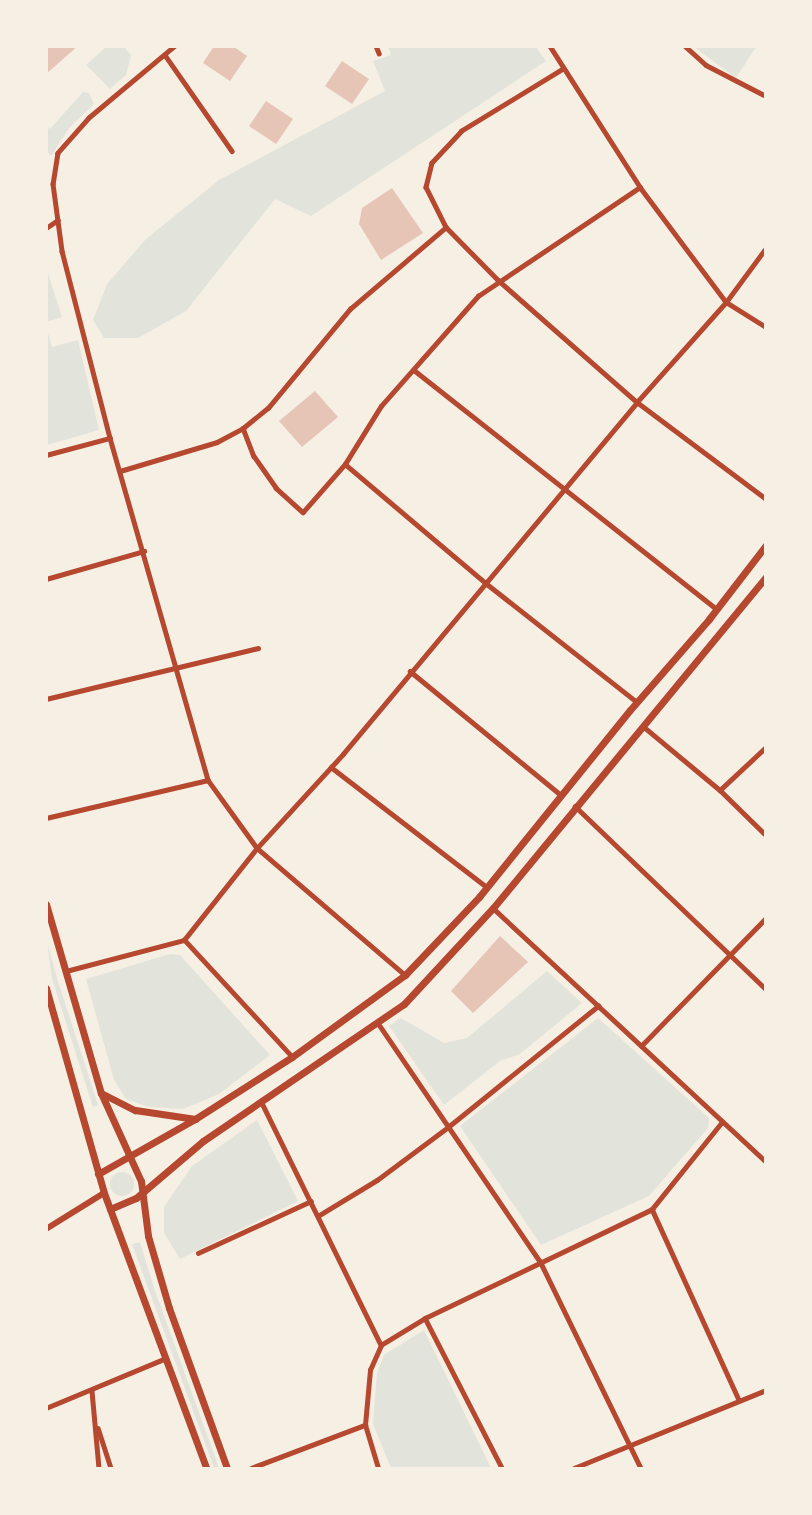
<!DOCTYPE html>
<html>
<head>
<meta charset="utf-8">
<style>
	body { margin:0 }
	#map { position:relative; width:812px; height:1515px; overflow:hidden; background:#f6efe4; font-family:Rubik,sans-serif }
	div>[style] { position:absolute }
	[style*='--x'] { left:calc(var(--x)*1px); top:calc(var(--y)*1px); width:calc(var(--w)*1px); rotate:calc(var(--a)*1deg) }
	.green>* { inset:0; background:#e2e4dc }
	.round { border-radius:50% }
	.building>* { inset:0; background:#e6c5b7 }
	.minor>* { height:4.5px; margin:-2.25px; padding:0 2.25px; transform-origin:2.25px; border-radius:2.25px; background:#b5482f }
	.tertiary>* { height:6px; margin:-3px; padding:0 3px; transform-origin:3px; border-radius:3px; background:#b5482f }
	.secondary>* { height:7px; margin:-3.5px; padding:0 3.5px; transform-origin:3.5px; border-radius:3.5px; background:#b5482f }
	span { translate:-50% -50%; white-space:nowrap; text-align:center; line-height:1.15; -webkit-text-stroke:4.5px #f6efe4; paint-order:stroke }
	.frame { position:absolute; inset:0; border:48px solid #f6efe4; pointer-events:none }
</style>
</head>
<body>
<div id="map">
	<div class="green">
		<i style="clip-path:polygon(107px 46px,124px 47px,131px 55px,126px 75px,110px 89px,86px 65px)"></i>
		<i style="clip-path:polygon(388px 47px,536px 47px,546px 61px,311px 216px,275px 199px,186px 311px,138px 338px,104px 338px,93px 320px,107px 284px,146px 239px,219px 180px,385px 91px,373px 61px,391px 55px)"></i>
		<i style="clip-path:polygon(694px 47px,756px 47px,736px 78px)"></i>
		<i style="clip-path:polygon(83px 92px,89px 93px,94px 104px,70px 127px,51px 156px,47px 151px,47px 126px,50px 129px)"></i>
		<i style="clip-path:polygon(46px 267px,62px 317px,47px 322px,46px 322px)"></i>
		<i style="clip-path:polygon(46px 326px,52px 347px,78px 340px,99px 430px,47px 445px)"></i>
		<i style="clip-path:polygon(47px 942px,57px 978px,98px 1105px,93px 1107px,52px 979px)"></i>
		<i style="clip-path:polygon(170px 954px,180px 955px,270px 1055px,219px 1094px,183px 1109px,149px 1107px,126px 1099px,114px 1080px,86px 979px)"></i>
		<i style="clip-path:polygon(547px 971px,582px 1003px,520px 1054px,500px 1061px,444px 1105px,389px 1026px,401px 1018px,444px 1043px,467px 1038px)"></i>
		<i style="clip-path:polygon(598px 1018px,709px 1118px,708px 1128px,649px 1196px,541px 1245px,460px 1126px)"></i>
		<i style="clip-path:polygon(257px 1120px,298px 1201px,180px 1259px,164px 1233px,164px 1207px,192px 1166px)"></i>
		<i class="round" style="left:110px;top:1172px;width:24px;height:24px"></i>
		<i style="clip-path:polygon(140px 1242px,154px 1288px,219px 1468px,214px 1468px,132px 1244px)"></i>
		<i style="clip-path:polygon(424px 1330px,491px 1468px,391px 1468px,373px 1424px,377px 1373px,384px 1355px)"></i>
	</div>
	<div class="building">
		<i style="clip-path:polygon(46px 46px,78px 46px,46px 74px)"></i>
		<i style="clip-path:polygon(214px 46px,233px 46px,247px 56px,230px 81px,203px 63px)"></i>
		<i style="clip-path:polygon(342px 61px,369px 79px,352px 104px,325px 86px)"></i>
		<i style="clip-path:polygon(266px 101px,293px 119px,276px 144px,249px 126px)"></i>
		<i style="clip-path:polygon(392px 188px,423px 233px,381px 260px,359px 224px,362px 208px)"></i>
		<i style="clip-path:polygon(315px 391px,338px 417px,302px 447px,279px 421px)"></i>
		<i style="clip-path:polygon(500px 936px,528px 962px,473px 1013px,451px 991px)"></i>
	</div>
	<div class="minor">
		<i style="--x:175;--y:46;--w:112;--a:140.1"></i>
		<i style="--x:89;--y:118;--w:47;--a:131.5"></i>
		<i style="--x:58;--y:153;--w:31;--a:99"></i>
		<i style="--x:53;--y:184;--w:68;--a:82.3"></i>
		<i style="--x:62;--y:251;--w:193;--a:75.6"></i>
		<i style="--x:110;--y:438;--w:356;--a:74"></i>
		<i style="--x:208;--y:780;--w:84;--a:54.2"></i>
		<i style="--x:257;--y:848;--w:195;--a:40.6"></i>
		<i style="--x:376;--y:46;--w:8;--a:67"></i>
		<i style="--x:550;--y:46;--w:167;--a:57.4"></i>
		<i style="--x:640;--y:187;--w:144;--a:53.2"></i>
		<i style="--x:726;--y:302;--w:47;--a:32"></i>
		<i style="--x:685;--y:46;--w:28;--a:42"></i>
		<i style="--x:706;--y:65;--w:68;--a:27.3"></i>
		<i style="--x:165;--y:55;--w:117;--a:55.1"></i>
		<i style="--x:563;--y:69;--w:119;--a:148.5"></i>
		<i style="--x:462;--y:131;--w:44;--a:133.2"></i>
		<i style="--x:432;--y:163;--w:25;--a:104"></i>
		<i style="--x:426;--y:187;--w:45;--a:63.4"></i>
		<i style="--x:446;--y:227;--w:74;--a:45.5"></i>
		<i style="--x:498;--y:280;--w:185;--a:41.3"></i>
		<i style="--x:637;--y:402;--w:161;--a:36.9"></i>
		<i style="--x:46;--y:228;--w:14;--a:-34"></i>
		<i style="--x:414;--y:370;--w:386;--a:38.3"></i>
		<i style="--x:243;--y:428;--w:30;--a:69"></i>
		<i style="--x:254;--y:456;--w:39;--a:55"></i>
		<i style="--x:276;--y:488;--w:36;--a:42"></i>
		<i style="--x:303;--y:512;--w:64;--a:-48.8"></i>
		<i style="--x:345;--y:464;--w:68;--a:-58.2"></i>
		<i style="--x:381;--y:406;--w:147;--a:-48.6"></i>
		<i style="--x:478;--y:296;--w:195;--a:-33.9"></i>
		<i style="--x:46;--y:455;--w:66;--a:-14.9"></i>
		<i style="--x:345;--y:464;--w:186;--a:40.2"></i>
		<i style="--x:487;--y:584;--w:191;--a:38.2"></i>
		<i style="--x:120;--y:471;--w:101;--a:-16.6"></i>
		<i style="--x:217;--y:442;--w:30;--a:-28"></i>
		<i style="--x:243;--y:428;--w:32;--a:-39"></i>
		<i style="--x:268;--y:408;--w:129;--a:-50.4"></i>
		<i style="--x:350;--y:309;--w:126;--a:-40.5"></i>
		<i style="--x:46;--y:579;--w:102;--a:-15.9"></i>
		<i style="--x:410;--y:671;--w:195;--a:39.4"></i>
		<i style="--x:46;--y:699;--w:218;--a:-13.5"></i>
		<i style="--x:644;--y:727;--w:99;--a:39.7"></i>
		<i style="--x:720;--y:790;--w:64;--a:44.4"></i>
		<i style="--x:331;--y:767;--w:197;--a:37.6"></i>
		<i style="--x:720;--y:790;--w:63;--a:-43.1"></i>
		<i style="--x:575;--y:806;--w:265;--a:43.8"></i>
		<i style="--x:46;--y:818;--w:166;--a:-13.2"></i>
		<i style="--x:493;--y:908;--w:373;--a:42.9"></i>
		<i style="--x:66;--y:971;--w:122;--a:-14.7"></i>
		<i style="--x:378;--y:1023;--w:288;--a:55.8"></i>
		<i style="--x:540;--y:1261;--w:230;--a:64"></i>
		<i style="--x:641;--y:1046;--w:179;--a:-45.7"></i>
		<i style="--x:292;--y:1057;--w:159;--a:-132.7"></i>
		<i style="--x:184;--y:940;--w:117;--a:-51.6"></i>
		<i style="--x:257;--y:848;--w:127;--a:-47.5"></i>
		<i style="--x:343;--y:754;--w:459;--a:-50.1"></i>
		<i style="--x:637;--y:402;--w:134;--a:-48.3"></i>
		<i style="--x:726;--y:302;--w:67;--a:-53.5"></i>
		<i style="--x:261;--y:1101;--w:272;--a:63.8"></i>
		<i style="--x:652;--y:1209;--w:208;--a:65.5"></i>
		<i style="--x:318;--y:1216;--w:69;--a:-31.4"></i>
		<i style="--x:377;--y:1180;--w:89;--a:-36.7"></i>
		<i style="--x:448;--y:1127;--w:193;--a:-38.9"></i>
		<i style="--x:198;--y:1253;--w:124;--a:-24.7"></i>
		<i style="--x:425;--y:1318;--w:169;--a:62.8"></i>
		<i style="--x:92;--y:1391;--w:77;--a:84.8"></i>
		<i style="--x:46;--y:1408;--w:130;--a:-22.6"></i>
		<i style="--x:98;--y:1428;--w:42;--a:72"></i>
		<i style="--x:251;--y:1468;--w:122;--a:-20.7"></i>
		<i style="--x:378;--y:1468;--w:45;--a:-106.8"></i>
		<i style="--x:365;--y:1425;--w:55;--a:-84.8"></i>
		<i style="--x:370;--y:1370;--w:27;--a:-66"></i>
		<i style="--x:381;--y:1345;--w:52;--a:-31.5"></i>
		<i style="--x:425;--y:1318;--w:252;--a:-25.6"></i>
		<i style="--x:652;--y:1209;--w:112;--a:-51.2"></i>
		<i style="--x:574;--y:1468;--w:207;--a:-22.1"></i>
	</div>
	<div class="tertiary">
		<i style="--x:46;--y:1229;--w:68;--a:-31.8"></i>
	</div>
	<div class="secondary">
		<i style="--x:46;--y:904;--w:197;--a:73.8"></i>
		<i style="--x:101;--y:1093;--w:97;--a:65.6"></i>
		<i style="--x:141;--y:1181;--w:55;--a:82.7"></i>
		<i style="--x:148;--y:1236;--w:75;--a:73.7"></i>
		<i style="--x:169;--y:1308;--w:170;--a:70.1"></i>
		<i style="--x:46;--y:988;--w:213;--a:74.2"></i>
		<i style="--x:104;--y:1193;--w:293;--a:69.6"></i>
		<i style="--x:101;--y:1093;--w:38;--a:27"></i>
		<i style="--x:135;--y:1110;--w:61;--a:8.5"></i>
		<i style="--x:98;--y:1174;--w:112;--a:-29.6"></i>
		<i style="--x:195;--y:1119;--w:115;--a:-32.6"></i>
		<i style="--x:292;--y:1057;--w:140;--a:-36"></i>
		<i style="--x:405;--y:975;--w:108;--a:-46.5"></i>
		<i style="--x:479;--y:897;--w:240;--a:-51.1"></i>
		<i style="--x:630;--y:710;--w:121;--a:-49"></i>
		<i style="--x:709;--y:619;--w:93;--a:-52.4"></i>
		<i style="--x:110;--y:1209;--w:28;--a:-23"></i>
		<i style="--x:136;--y:1198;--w:88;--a:-40.4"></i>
		<i style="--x:203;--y:1141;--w:243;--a:-34.3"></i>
		<i style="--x:404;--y:1004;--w:131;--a:-47.2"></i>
		<i style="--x:493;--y:908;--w:429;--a:-50.5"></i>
	</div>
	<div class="frame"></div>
</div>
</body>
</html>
